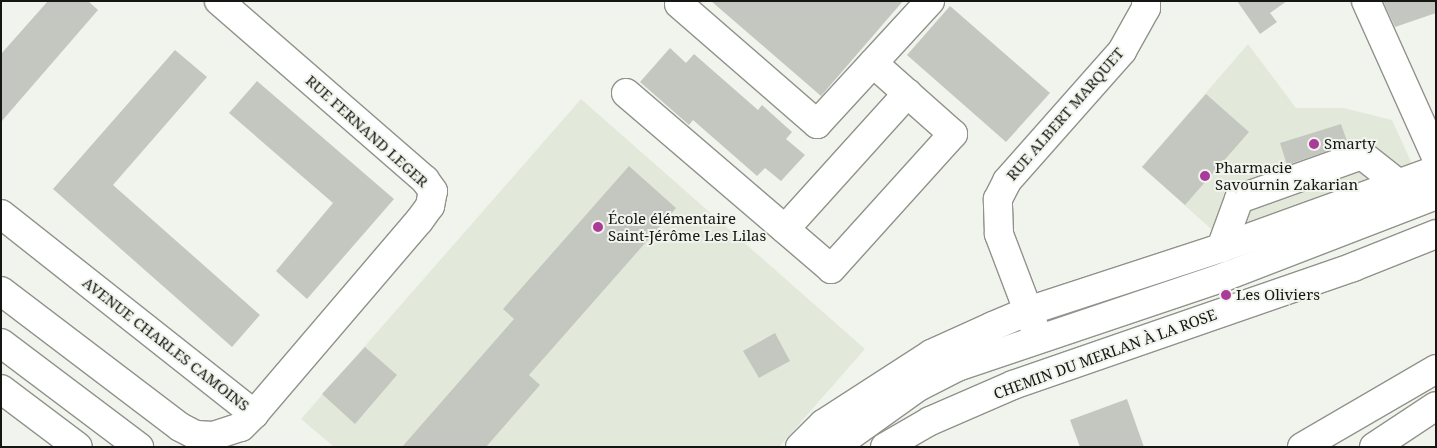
<!DOCTYPE html>
<html>
<head>
<meta charset="utf-8">
<style>
	body { margin:0 }
	#map { position:relative; width:1437px; height:448px; overflow:hidden; background:#f1f4ec; font-family:"Noto Serif",serif }
	div>[style] { position:absolute }
	[style*='--x'] { left:calc(var(--x)*1px); top:calc(var(--y)*1px); width:calc(var(--w)*1px); rotate:calc(var(--a)*1deg) }
	.built>* { inset:0; background:#e3e9da }
	.building>* { inset:0; background:#c4c7c0 }
	.roads { filter:drop-shadow(1px 0 #90938b) drop-shadow(-1px 0 #90938b) drop-shadow(0 1px #90938b) drop-shadow(0 -1px #90938b) }
	.minor>* { height:28px; margin:-14px; padding:0 14px; transform-origin:14px; border-radius:14px; background:#fff }
	.highway>* { height:28px; margin:-14px; padding:0 14px; transform-origin:14px; border-radius:14px; background:#fff }
	.dots>* { width:14px; height:14px; translate:-50% -50%; box-sizing:border-box; border:2px solid #f1f4ec; border-radius:50% }
	span { translate:-50% -50%; white-space:nowrap; text-align:center; line-height:1.15; -webkit-text-stroke:4px #f1f4ec; paint-order:stroke }
	.street-label { font-size:15px; color:#161714 }
	.poi-label { font-size:15px; color:#161714 }
	.left { translate:0 -50%; text-align:left }
	.frame { position:absolute; inset:0; border:2px solid #161714; pointer-events:none }
</style>
</head>
<body>
<div id="map">
	<div class="built">
		<i style="clip-path:polygon(1248px 44px,1296px 108px,1344px 108px,1392px 120px,1413px 166px,1220px 237px,1142px 167px)"></i>
		<i style="clip-path:polygon(581px 99px,865px 349px,779px 447px,334px 447px,301px 419px)"></i>
	</div>
	<div class="building">
		<i style="clip-path:polygon(48px 1px,88px 1px,98px 10px,1px 122px,1px 54px)"></i>
		<i style="clip-path:polygon(711px 1px,903px 1px,821px 96px)"></i>
		<i style="clip-path:polygon(1237px 1px,1287px 1px,1270px 13px,1277px 22px,1260px 34px)"></i>
		<i style="clip-path:polygon(1383px 1px,1436px 1px,1436px 13px,1395px 27px)"></i>
		<i style="clip-path:polygon(950px 6px,1050px 93px,1006px 142px,907px 55px)"></i>
		<i style="clip-path:polygon(670px 48px,686px 63px,694px 54px,758px 110px,762px 105px,792px 132px,786px 139px,805px 155px,781px 181px,765px 168px,757px 176px,693px 120px,689px 125px,640px 82px)"></i>
		<i style="clip-path:polygon(175px 50px,207px 77px,113px 185px,260px 315px,232px 347px,53px 189px)"></i>
		<i style="clip-path:polygon(257px 81px,394px 199px,307px 299px,276px 271px,333px 203px,229px 113px)"></i>
		<i style="clip-path:polygon(1206px 94px,1249px 132px,1185px 205px,1142px 167px)"></i>
		<i style="clip-path:polygon(1341px 124px,1348px 144px,1287px 165px,1280px 143px)"></i>
		<i style="clip-path:polygon(629px 166px,676px 208px,529px 375px,540px 385px,486px 447px,402px 447px,514px 319px,503px 309px)"></i>
		<i style="clip-path:polygon(775px 333px,790px 361px,759px 378px,743px 351px)"></i>
		<i style="clip-path:polygon(365px 347px,397px 375px,355px 424px,322px 394px)"></i>
		<i style="clip-path:polygon(1127px 399px,1144px 447px,1080px 447px,1070px 420px)"></i>
	</div>
	<div class="roads">
		<div class="minor">
			<i style="--x:1366;--y:1;--w:171;--a:65.8"></i>
			<i style="--x:679;--y:4;--w:183;--a:41"></i>
			<i style="--x:817;--y:124;--w:167;--a:-47.4"></i>
			<i style="--x:626;--y:93;--w:270;--a:40.6"></i>
			<i style="--x:831;--y:269;--w:182;--a:-47.9"></i>
			<i style="--x:953;--y:134;--w:107;--a:-138.4"></i>
			<i style="--x:1;--y:214;--w:323;--a:38.3"></i>
			<i style="--x:785;--y:229;--w:183;--a:-47.9"></i>
			<i style="--x:1221;--y:248;--w:52;--a:-69.8"></i>
			<i style="--x:1239;--y:199;--w:131;--a:-19.7"></i>
			<i style="--x:1362;--y:155;--w:48;--a:38.3"></i>
			<i style="--x:1;--y:291;--w:225;--a:37.2"></i>
			<i style="--x:180;--y:427;--w:18;--a:27"></i>
			<i style="--x:196;--y:435;--w:17;--a:3"></i>
			<i style="--x:213;--y:436;--w:29;--a:-18"></i>
			<i style="--x:241;--y:427;--w:18;--a:-45"></i>
			<i style="--x:254;--y:414;--w:254;--a:-49.5"></i>
			<i style="--x:419;--y:221;--w:19;--a:-54"></i>
			<i style="--x:430;--y:206;--w:15;--a:-79"></i>
			<i style="--x:433;--y:191;--w:14;--a:-126"></i>
			<i style="--x:425;--y:180;--w:273;--a:-139"></i>
			<i style="--x:1035;--y:329;--w:102;--a:-110.8"></i>
			<i style="--x:999;--y:234;--w:35;--a:-92"></i>
			<i style="--x:998;--y:199;--w:20;--a:-63"></i>
			<i style="--x:1007;--y:181;--w:174;--a:-48.5"></i>
			<i style="--x:1122;--y:51;--w:49;--a:-60.8"></i>
			<i style="--x:1146;--y:8;--w:7;--a:-90"></i>
			<i style="--x:1;--y:343;--w:173;--a:37"></i>
			<i style="--x:1;--y:389;--w:96;--a:37"></i>
			<i style="--x:800;--y:447;--w:33;--a:-45"></i>
			<i style="--x:823;--y:424;--w:129;--a:-32.9"></i>
			<i style="--x:931;--y:354;--w:68;--a:-24.3"></i>
			<i style="--x:993;--y:326;--w:38;--a:-23"></i>
			<i style="--x:1028;--y:311;--w:203;--a:-18.1"></i>
			<i style="--x:1221;--y:248;--w:229;--a:-19.9"></i>
			<i style="--x:834;--y:447;--w:103;--a:-35.5"></i>
			<i style="--x:918;--y:387;--w:44;--a:-27.1"></i>
			<i style="--x:957;--y:367;--w:282;--a:-18.6"></i>
			<i style="--x:1224;--y:277;--w:227;--a:-21.1"></i>
			<i style="--x:885;--y:447;--w:52;--a:-30"></i>
			<i style="--x:930;--y:421;--w:90;--a:-23.4"></i>
			<i style="--x:1013;--y:385;--w:360;--a:-19.1"></i>
			<i style="--x:1353;--y:267;--w:89;--a:-21.7"></i>
		</div>
		<div class="highway">
			<i style="--x:1302;--y:447;--w:155;--a:-30.2"></i>
			<i style="--x:1374;--y:447;--w:74;--a:-33.5"></i>
		</div>
	</div>
	<div class="dots">
		<i style="left:1314px;top:144px;background:#ab3b98"></i>
		<i style="left:1205px;top:176px;background:#ab3b98"></i>
		<i style="left:598px;top:227px;background:#ab3b98"></i>
		<i style="left:1226px;top:295px;background:#ab3b98"></i>
	</div>
	<div class="street-label">
		<span style="left:1065px;top:114px;rotate:-49deg">RUE ALBERT MARQUET</span>
		<span style="left:367px;top:131px;rotate:42deg">RUE FERNAND LEGER</span>
		<span style="left:166px;top:344px;rotate:38deg">AVENUE CHARLES CAMOINS</span>
		<span style="left:1105px;top:354px;rotate:-20deg">CHEMIN DU MERLAN À LA ROSE</span>
	</div>
	<div class="poi-label">
		<span class="left" style="left:1324px;top:144px">Smarty</span>
		<span class="left" style="left:1215px;top:176px">Pharmacie<br>Savournin Zakarian</span>
		<span class="left" style="left:608px;top:227px">École élémentaire<br>Saint-Jérôme Les Lilas</span>
		<span class="left" style="left:1236px;top:295px">Les Oliviers</span>
	</div>
	<div class="frame"></div>
</div>
</body>
</html>
